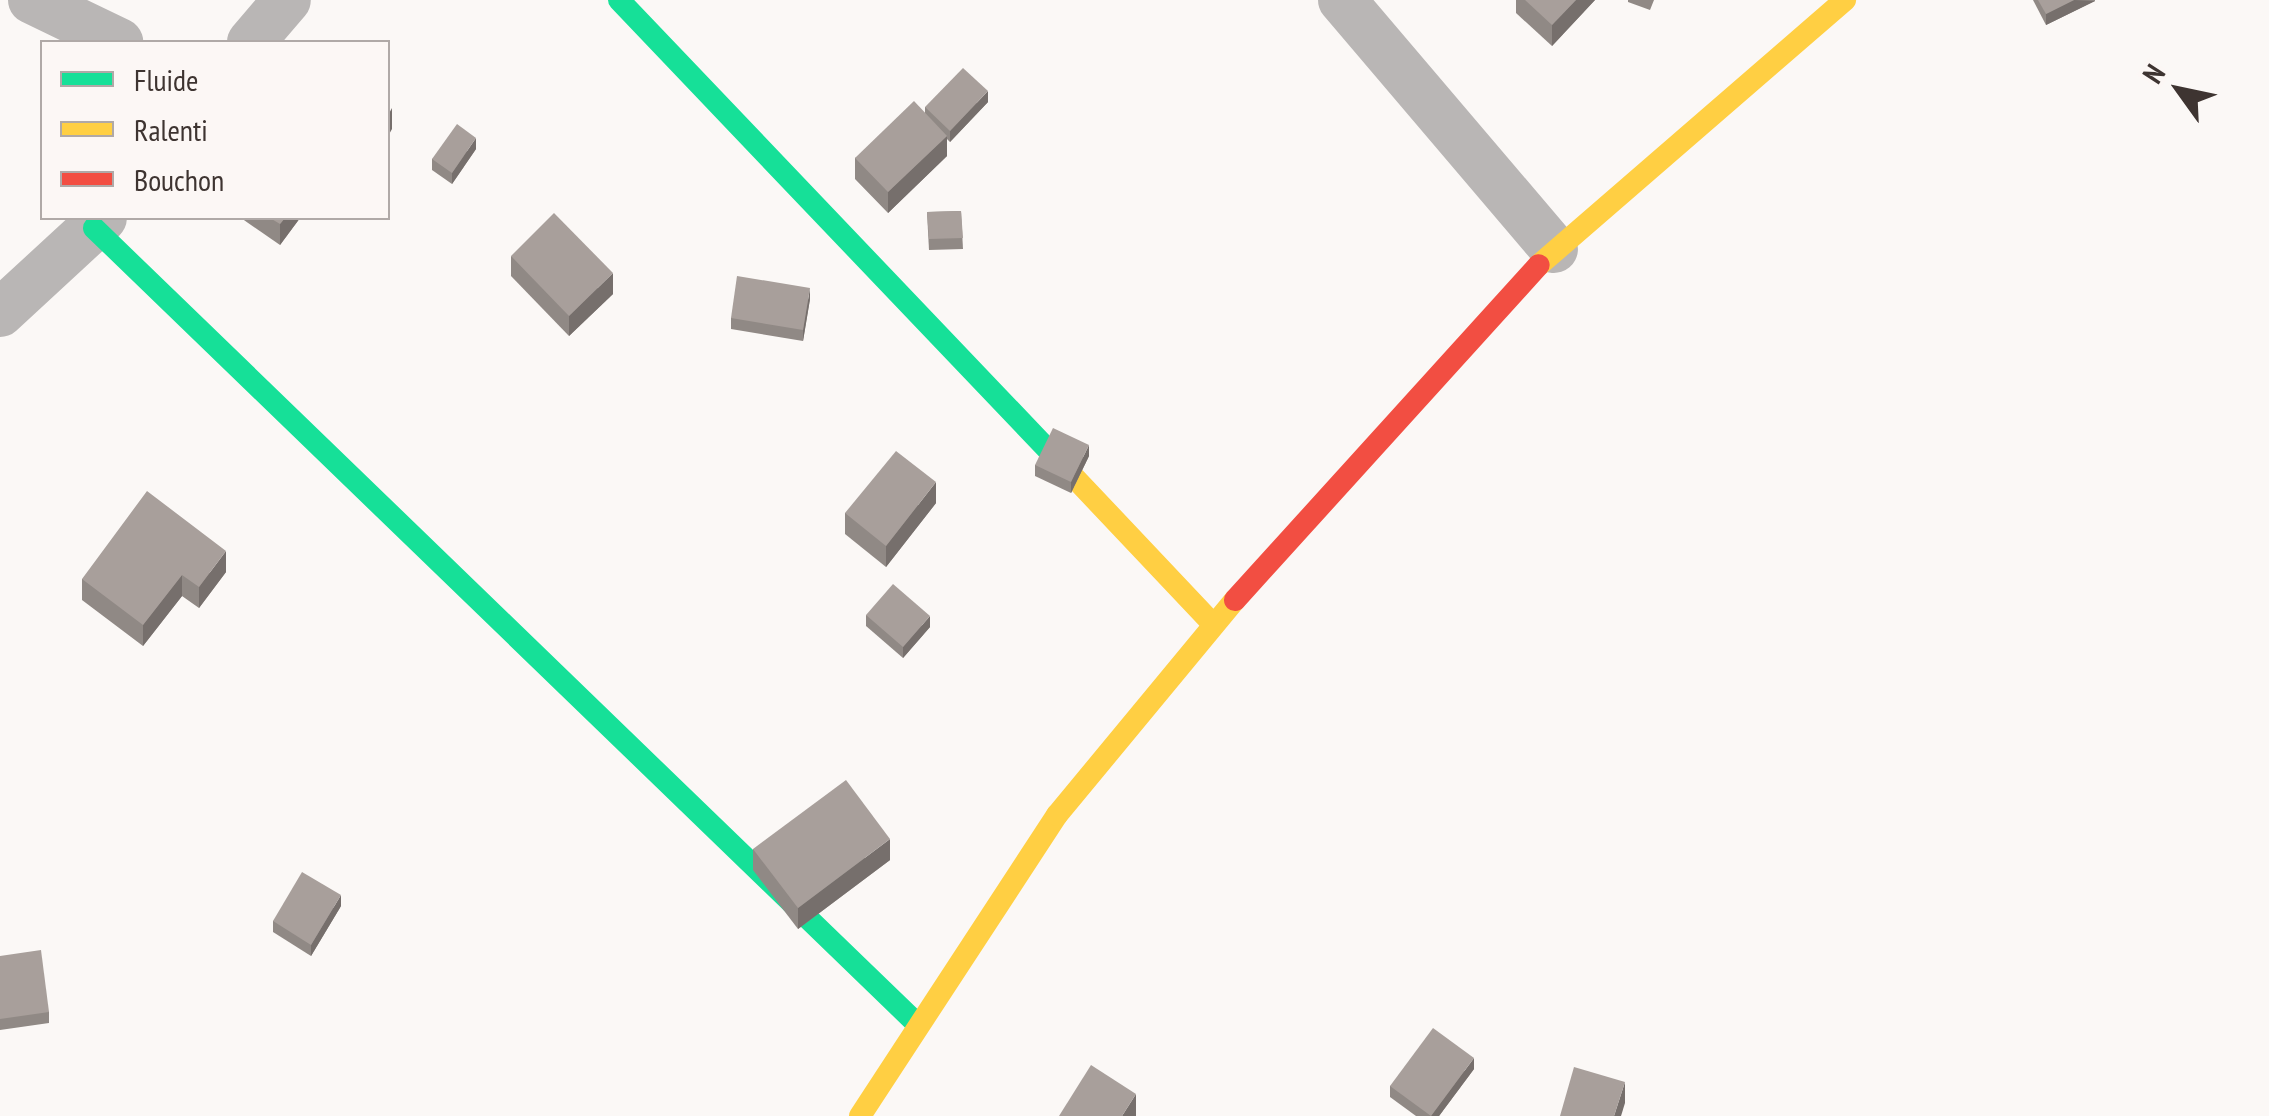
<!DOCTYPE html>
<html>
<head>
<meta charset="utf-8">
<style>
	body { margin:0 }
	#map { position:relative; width:2269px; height:1116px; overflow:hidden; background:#fbf8f6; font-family:"PT Sans Narrow",sans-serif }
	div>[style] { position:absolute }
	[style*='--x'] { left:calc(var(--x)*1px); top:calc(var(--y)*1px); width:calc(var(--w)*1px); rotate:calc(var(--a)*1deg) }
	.street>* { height:48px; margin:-24px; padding:0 24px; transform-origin:24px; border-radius:24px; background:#b9b6b5 }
	.fast>* { height:22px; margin:-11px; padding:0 11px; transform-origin:11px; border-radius:11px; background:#16e098 }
	.slow>* { height:22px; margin:-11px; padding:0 11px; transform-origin:11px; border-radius:11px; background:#ffcf43 }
	.jam>* { height:22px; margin:-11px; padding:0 11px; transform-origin:11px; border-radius:11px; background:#f24e42 }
	.wall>* { inset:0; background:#908985 }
	.shaded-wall>* { inset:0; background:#766f6c }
	.building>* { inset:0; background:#a89f9b }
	span { translate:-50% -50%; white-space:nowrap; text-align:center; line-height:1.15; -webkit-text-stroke:10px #fcf7f5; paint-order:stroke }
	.legend { position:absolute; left:40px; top:40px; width:350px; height:180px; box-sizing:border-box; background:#fcf7f5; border:2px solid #b0a9a7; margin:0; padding:12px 18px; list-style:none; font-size:30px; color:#3e3431 }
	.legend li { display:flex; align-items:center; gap:20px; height:50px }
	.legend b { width:50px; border:2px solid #b0a9a7 }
	.north { position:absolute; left:2129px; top:40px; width:100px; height:100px; -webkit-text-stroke:8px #fcf7f5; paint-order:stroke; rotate:303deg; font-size:28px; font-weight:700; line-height:40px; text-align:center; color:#3e3431 }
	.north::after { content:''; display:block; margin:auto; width:35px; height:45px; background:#3e3431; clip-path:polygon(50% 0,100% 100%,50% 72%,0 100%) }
</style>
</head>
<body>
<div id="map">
	<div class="street">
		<i style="--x:32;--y:0;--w:97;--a:25.8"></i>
		<i style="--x:1342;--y:0;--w:327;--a:49.6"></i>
		<i style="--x:251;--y:42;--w:55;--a:-49.4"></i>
		<i style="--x:0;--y:313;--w:140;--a:-42.7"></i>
	</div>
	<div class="fast">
		<i style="--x:619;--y:0;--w:656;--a:46.36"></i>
		<i style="--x:94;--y:228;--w:1144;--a:44.04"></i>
	</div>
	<div class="slow">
		<i style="--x:1539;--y:265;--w:405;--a:-40.9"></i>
		<i style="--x:1072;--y:475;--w:205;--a:46.6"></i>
		<i style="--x:860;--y:1116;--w:360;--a:-56.8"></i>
		<i style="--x:1057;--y:815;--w:279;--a:-50.4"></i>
	</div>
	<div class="jam">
		<i style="--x:1235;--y:600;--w:452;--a:-47.8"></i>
	</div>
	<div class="wall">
		<i style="clip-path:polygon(1516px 0,1595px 0,1552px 46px,1516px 13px)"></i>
		<i style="clip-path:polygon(1628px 0,1654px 0,1650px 10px,1628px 2px)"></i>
		<i style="clip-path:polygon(2033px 0,2095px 0,2095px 1px,2046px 25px)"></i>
		<i style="clip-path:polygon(988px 102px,950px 142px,947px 139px,947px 156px,888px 213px,855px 179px,855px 158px,925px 113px,925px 107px)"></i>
		<i style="clip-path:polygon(476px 149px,452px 184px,432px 170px,432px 159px)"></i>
		<i style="clip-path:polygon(961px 211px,963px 249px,929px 250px,927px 212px)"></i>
		<i style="clip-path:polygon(241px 218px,300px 218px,280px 245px)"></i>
		<i style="clip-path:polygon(511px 256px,613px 294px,569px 336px,511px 276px)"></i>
		<i style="clip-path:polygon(810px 299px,803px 341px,731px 329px,731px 318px)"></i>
		<i style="clip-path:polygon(1089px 456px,1071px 493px,1035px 476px,1035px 465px)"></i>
		<i style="clip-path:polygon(936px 503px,886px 567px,845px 534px,845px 513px)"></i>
		<i style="clip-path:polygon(226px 572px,199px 608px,182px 596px,143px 646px,82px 600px,82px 579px)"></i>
		<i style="clip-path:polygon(866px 615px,930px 627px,903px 658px,866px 626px)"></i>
		<i style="clip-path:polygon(753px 849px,890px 860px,798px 929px,753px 870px)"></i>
		<i style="clip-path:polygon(341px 906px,311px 956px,273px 932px,273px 921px)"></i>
		<i style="clip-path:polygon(0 956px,49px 1012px,49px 1023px,0 1030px)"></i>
		<i style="clip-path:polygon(1474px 1069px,1439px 1116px,1416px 1116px,1390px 1097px,1390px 1086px)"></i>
	</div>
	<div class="shaded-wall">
		<i style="clip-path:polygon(1576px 0,1595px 0,1552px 46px,1552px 25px)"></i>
		<i style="clip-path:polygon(2074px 0,2095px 1px,2046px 25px,2046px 14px)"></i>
		<i style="clip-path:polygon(988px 91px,988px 102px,950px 142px,950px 131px)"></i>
		<i style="clip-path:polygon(392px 108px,392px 129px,388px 136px,388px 115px)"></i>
		<i style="clip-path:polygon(947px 136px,947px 156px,888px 213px,888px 192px)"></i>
		<i style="clip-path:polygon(476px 138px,476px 149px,452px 184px,452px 173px)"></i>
		<i style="clip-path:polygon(285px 218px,300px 218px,280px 245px,280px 224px)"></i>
		<i style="clip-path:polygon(613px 273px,613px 294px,569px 336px,569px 316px)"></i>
		<i style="clip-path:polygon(810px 288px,810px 299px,803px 341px,803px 330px)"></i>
		<i style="clip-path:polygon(1089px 445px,1089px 456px,1071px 493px,1071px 482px)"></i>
		<i style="clip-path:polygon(936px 482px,936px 503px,886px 567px,886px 546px)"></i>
		<i style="clip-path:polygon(226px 551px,226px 572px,199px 608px,199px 587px)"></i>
		<i style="clip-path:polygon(182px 575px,182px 596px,143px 646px,143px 625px)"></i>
		<i style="clip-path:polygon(930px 616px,930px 627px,903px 658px,903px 647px)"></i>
		<i style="clip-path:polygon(890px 839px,890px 860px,798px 929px,798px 908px)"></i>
		<i style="clip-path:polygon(341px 895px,341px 906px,311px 956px,311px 945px)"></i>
		<i style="clip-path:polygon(1474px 1058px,1474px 1069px,1439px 1116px,1431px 1116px)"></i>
		<i style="clip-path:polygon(1625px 1082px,1625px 1103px,1621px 1116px,1614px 1116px)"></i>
		<i style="clip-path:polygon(1136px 1094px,1136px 1116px,1122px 1116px)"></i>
	</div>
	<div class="building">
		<i style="clip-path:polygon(1525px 0,1576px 0,1552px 25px)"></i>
		<i style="clip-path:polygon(2038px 0,2074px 0,2046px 14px)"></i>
		<i style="clip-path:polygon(963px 68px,988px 91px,950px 131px,925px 107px)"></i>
		<i style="clip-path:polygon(914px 101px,947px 136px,888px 192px,855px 158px)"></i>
		<i style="clip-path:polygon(457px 124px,476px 138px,452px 173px,432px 159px)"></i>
		<i style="clip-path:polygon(961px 211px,963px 238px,929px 239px,927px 212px)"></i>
		<i style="clip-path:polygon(554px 213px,613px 273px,569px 316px,511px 256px)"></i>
		<i style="clip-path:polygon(270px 218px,285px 218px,280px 224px)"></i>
		<i style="clip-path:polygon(737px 276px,810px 288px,803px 330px,731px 318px)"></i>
		<i style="clip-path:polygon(1053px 428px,1089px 445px,1071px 482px,1035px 465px)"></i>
		<i style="clip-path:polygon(896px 451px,936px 482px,886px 546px,845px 513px)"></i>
		<i style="clip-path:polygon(147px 491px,226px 551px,199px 587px,182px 575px,143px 625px,82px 579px)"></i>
		<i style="clip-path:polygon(893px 584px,930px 616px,903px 647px,866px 615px)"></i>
		<i style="clip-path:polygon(846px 780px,890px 839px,798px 908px,753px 849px)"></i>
		<i style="clip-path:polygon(302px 872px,341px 895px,311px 945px,273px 921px)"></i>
		<i style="clip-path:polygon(41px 950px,49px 1012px,0 1019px,0 956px)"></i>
		<i style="clip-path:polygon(1433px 1028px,1474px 1058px,1431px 1116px,1390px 1086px)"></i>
		<i style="clip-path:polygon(1091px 1065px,1136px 1094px,1122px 1116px,1059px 1116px)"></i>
		<i style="clip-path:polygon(1574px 1067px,1625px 1082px,1614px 1116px,1560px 1116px)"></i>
	</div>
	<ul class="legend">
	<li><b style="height:12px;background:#16e098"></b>Fluide</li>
	<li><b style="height:12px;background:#ffcf43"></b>Ralenti</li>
	<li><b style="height:12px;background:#f24e42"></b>Bouchon</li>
	</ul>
	<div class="north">N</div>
</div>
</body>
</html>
